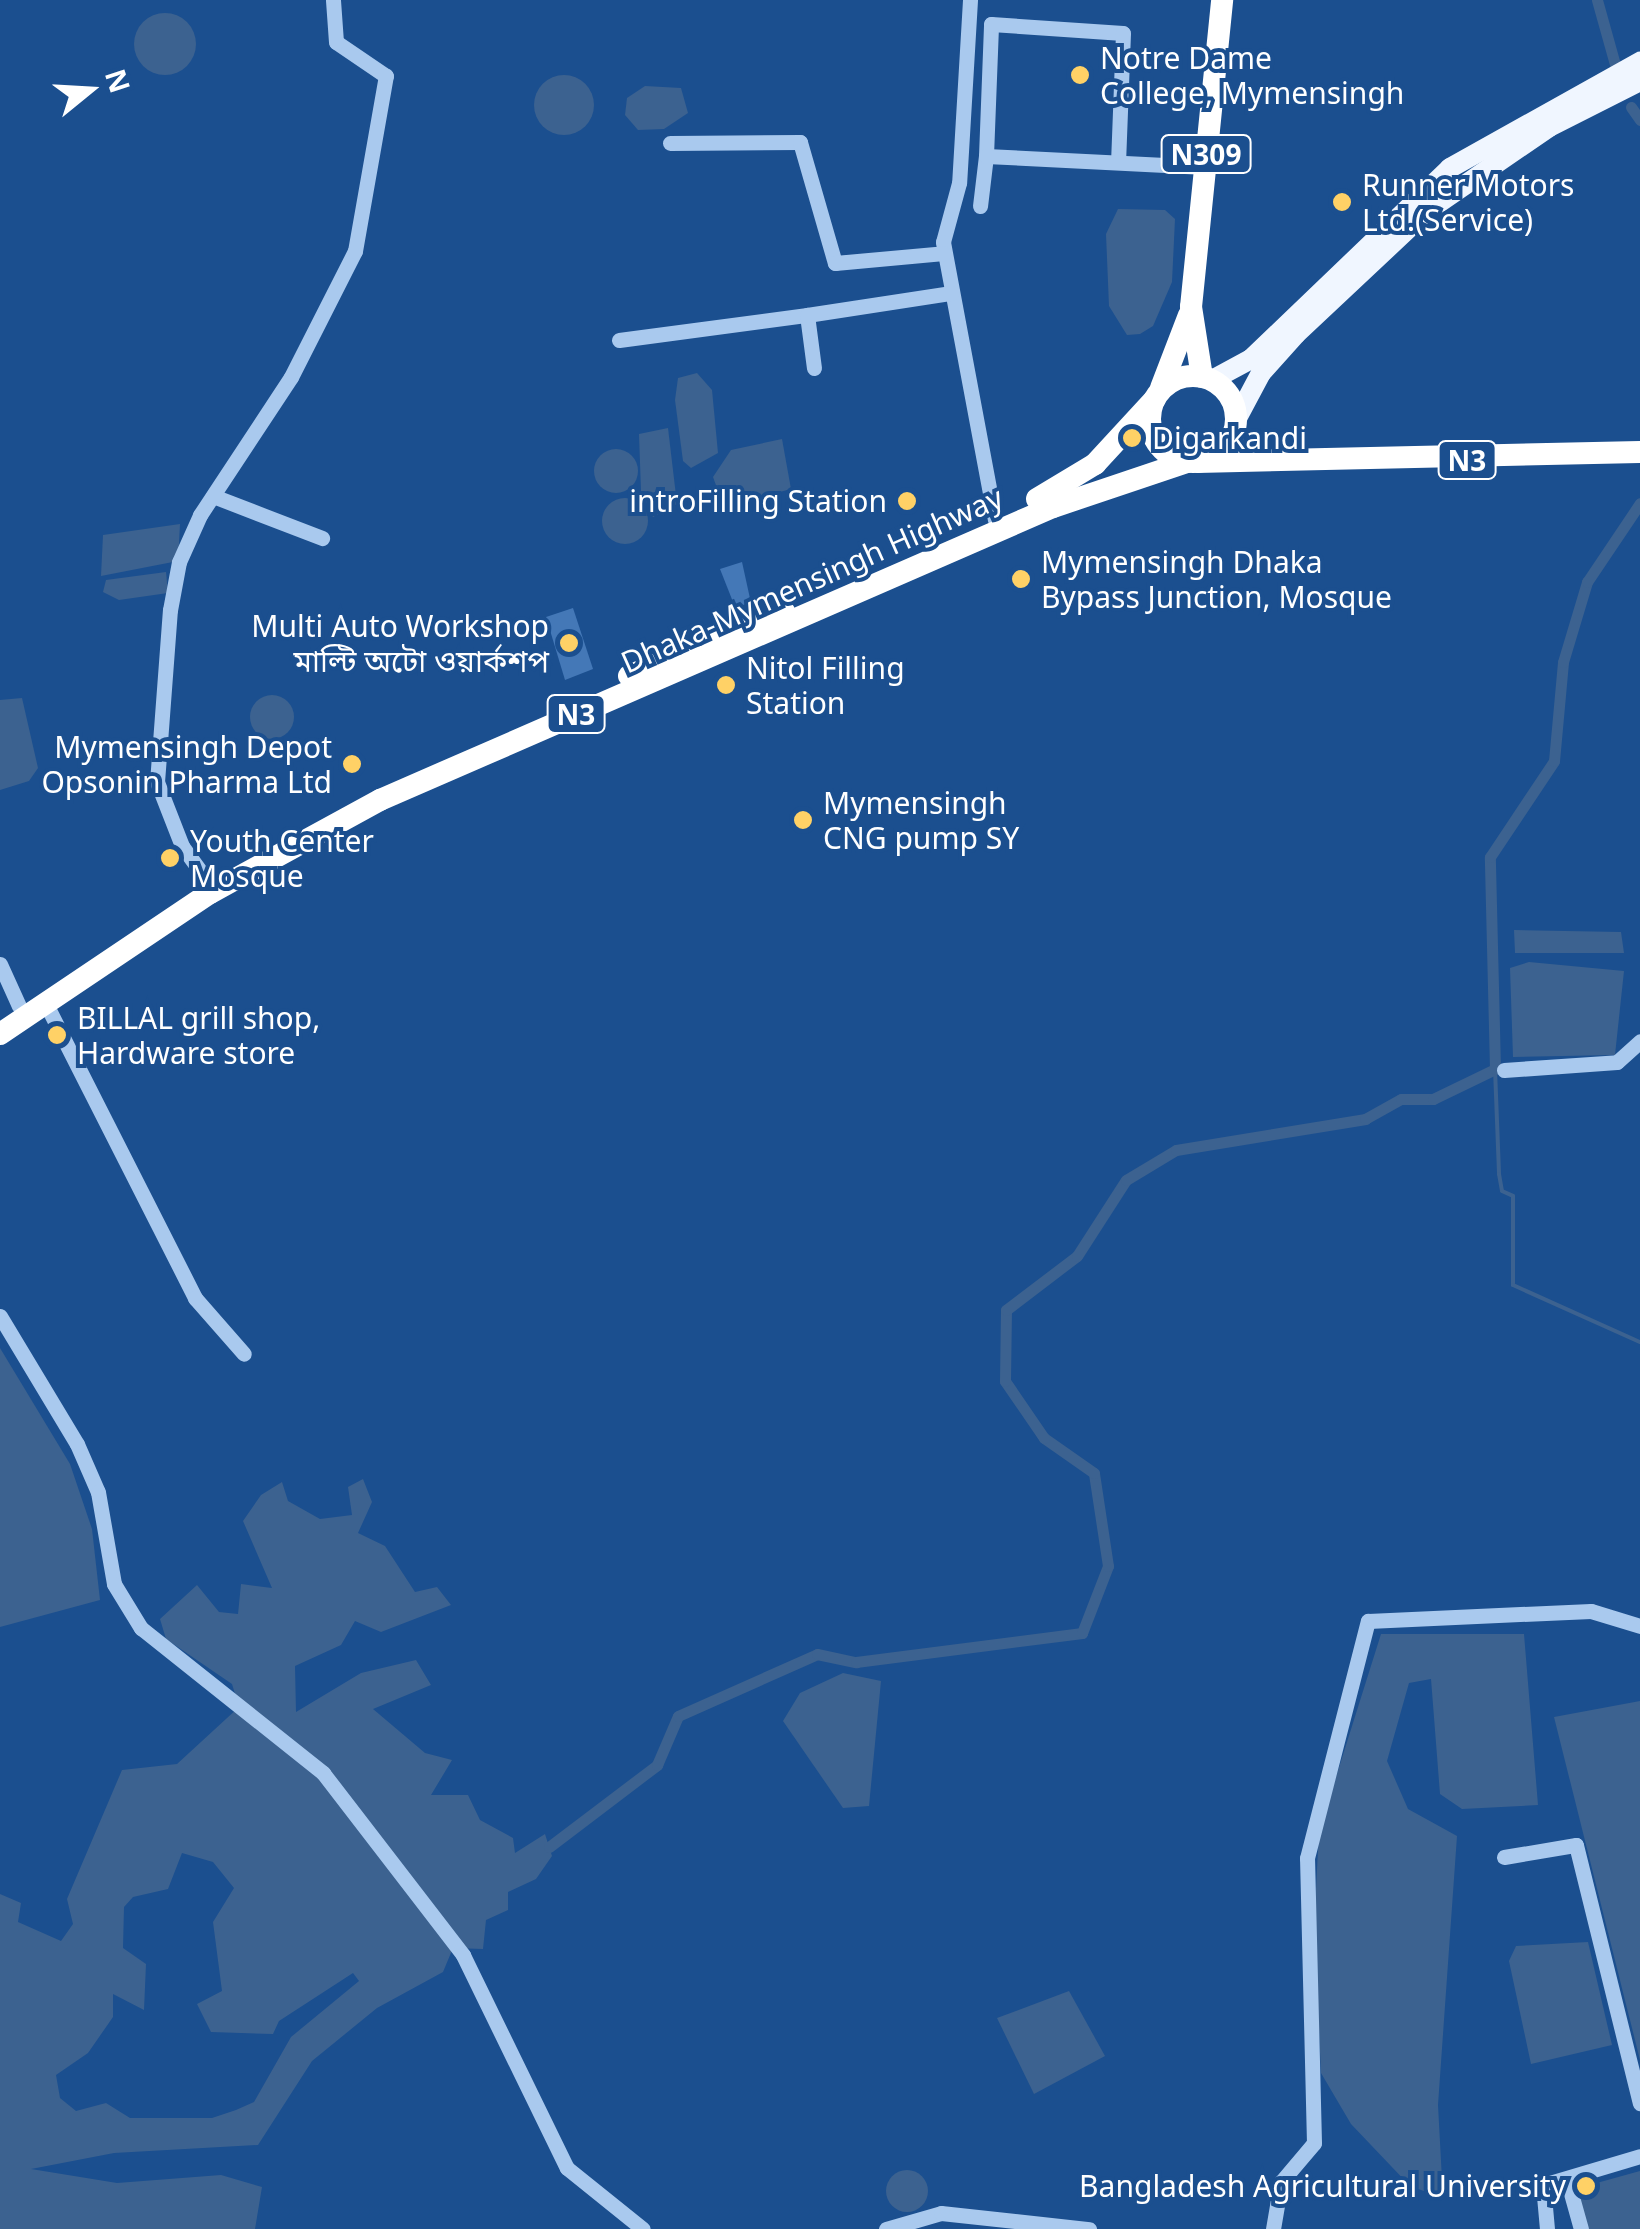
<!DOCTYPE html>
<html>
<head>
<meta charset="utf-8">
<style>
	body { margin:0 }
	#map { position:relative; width:1640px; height:2229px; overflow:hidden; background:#1b4f8f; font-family:"Noto Sans","Noto Sans Bengali",sans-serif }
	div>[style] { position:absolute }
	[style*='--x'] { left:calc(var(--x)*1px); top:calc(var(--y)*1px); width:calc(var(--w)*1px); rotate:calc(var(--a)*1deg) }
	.water>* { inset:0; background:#3c6290 }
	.round { border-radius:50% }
	.stream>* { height:4px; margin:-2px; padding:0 2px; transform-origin:2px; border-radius:2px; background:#3c6290 }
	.canal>* { height:11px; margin:-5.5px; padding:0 5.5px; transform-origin:5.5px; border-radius:5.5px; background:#3c6290 }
	.building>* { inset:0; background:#4478b7 }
	.minor>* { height:15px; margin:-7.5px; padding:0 7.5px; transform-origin:7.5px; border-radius:7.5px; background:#a9c9ee }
	.major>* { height:20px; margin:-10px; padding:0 10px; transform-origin:10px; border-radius:10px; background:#f0f6ff }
	.highway>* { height:22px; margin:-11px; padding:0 11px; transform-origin:11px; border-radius:11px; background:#fff }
	.highway>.ring { margin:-11px; padding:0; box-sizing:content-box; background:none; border:22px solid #fff; border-radius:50% }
	.dots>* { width:28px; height:28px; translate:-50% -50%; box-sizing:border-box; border:5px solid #1b4f8f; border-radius:50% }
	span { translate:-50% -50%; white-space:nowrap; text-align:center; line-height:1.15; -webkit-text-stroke:8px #1b4f8f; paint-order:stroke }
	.shield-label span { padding:2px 8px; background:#1b4f8f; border:2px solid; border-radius:8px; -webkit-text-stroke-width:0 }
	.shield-label { font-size:28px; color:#fff; font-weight:700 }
	.poi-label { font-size:30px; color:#fff }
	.left { translate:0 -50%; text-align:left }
	.right { translate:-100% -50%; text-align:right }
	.street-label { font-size:30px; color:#fff }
	.north { position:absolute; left:40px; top:40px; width:100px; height:100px; -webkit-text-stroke:8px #1b4f8f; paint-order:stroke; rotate:72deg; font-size:28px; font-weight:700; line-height:40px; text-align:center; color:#fff }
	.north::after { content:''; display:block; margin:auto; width:35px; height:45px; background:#fff; clip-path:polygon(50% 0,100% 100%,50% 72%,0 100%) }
</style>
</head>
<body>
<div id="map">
	<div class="water">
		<i class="round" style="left:134px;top:13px;width:62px;height:62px"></i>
		<i class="round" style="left:534px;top:75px;width:60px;height:60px"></i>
		<i style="clip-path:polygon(645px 86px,681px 88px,688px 113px,664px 129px,638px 130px,625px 115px,627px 98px)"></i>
		<i style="clip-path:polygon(1118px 209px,1165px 210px,1175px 219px,1172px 282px,1153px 326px,1140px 334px,1127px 335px,1109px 306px,1106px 234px)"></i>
		<i style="clip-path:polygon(697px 373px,712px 390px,718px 453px,691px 468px,683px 461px,675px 400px,678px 378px)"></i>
		<i style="clip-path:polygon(668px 428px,677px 504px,653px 517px,641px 491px,639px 434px)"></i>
		<i style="clip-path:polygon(782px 439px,791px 489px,724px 507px,713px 477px,731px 450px)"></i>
		<i class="round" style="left:594px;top:449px;width:44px;height:44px"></i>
		<i class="round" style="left:602px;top:498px;width:46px;height:46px"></i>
		<i style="clip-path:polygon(180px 524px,178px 561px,101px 576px,103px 535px)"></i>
		<i style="clip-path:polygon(166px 572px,168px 593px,119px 600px,103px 592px,106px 580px)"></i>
		<i class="round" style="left:250px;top:695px;width:44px;height:44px"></i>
		<i style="clip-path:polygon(22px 698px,38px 768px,29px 781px,0 790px,0 700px)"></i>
		<i style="clip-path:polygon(1514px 930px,1621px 932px,1624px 953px,1515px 953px)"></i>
		<i style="clip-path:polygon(1529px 962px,1624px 971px,1615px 1055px,1513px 1057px,1510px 968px)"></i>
		<i style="clip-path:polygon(0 1348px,70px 1464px,92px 1529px,100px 1600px,0 1627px)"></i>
		<i style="clip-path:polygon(evenodd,363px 1479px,372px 1502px,358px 1533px,385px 1546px,415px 1592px,437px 1587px,451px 1605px,381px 1632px,355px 1621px,341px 1645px,295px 1666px,296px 1712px,361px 1673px,416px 1660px,431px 1685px,373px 1709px,425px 1753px,452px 1760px,431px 1795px,468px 1795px,480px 1820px,513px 1838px,515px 1853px,545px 1834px,552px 1856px,536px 1879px,508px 1892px,508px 1910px,486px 1920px,483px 1949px,453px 1948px,443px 1972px,377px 2008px,312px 2061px,258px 2145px,114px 2153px,31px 2169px,117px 2183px,221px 2175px,262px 2187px,255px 2229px,0 2229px,0 1894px,21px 1903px,18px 1922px,61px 1941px,73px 1924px,67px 1899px,122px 1770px,177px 1764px,239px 1707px,232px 1684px,166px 1639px,160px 1619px,197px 1585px,219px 1612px,238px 1614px,241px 1584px,272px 1588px,243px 1521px,261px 1495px,282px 1482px,288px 1501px,320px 1519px,352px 1515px,348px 1487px,363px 1479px,182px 1853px,213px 1862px,234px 1888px,213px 1922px,222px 1991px,197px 2004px,211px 2032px,273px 2034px,279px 2021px,353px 1973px,359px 1981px,291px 2037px,254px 2102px,236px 2110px,212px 2118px,130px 2118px,106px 2103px,76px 2111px,60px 2098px,56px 2075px,88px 2053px,113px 2017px,113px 1994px,144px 2010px,146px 1964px,123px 1948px,124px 1907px,133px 1897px,168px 1889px,182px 1853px)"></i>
		<i style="clip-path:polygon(1381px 1634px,1524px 1634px,1538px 1805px,1462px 1809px,1440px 1794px,1431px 1679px,1409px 1683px,1387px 1761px,1408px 1809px,1457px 1836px,1438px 2105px,1443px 2198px,1410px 2186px,1351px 2124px,1321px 2073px,1314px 1927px,1319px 1831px)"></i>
		<i style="clip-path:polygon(843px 1673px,881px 1681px,869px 1806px,843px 1808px,783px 1721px,800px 1693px)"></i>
		<i style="clip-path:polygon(1640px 1701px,1640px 2060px,1554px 1717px)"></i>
		<i style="clip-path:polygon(1588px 1942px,1612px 2045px,1531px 2064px,1509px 1961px,1516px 1946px)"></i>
		<i style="clip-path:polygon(1069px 1991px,1105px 2056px,1034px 2094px,997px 2018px)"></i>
		<i class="round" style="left:886px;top:2170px;width:42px;height:42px"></i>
		<i style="clip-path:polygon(1640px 2171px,1640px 2229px,1585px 2229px,1575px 2189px)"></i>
	</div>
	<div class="stream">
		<i style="--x:1495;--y:1069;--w:105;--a:87.8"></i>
		<i style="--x:1499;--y:1174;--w:17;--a:80"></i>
		<i style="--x:1502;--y:1191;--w:12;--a:24"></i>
		<i style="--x:1513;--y:1196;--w:89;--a:90"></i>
		<i style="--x:1513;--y:1285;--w:139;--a:24.2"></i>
	</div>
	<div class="canal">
		<i style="--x:1597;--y:0;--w:71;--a:74.4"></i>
		<i style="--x:1631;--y:107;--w:16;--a:55"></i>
		<i style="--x:549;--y:1847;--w:136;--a:-37.2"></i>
		<i style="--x:657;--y:1765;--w:53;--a:-66.8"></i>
		<i style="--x:678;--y:1716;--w:152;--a:-24"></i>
		<i style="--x:817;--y:1654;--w:40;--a:12"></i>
		<i style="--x:856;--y:1662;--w:228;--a:-7.3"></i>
		<i style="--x:1082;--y:1633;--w:72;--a:-68.8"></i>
		<i style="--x:1108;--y:1566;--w:94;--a:-98.6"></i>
		<i style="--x:1094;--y:1473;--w:61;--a:-145"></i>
		<i style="--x:1044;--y:1438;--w:69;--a:-124.4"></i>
		<i style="--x:1005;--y:1381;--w:71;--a:-89.2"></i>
		<i style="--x:1006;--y:1310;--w:89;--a:-37.3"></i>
		<i style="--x:1077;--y:1256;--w:90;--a:-57.2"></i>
		<i style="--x:1126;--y:1180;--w:58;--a:-31"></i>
		<i style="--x:1176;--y:1150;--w:192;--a:-9.3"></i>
		<i style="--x:1365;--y:1119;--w:41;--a:-29.1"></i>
		<i style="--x:1401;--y:1099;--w:32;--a:0"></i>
		<i style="--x:1433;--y:1099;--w:69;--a:-25.8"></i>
		<i style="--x:1495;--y:1069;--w:212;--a:-91.4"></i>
		<i style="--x:1490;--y:857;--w:115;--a:-56.3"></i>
		<i style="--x:1554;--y:761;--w:99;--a:-84.8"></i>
		<i style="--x:1563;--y:662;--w:84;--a:-73.3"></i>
		<i style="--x:1587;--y:582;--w:95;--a:-56.1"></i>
	</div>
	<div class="building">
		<i style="clip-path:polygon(742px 562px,751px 603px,735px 607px,720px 569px)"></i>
		<i style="clip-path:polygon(573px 608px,593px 669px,565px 680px,546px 617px)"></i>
	</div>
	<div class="minor">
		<i style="--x:970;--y:0;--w:183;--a:93.4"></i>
		<i style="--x:959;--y:183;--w:61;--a:105.2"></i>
		<i style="--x:943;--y:242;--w:283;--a:79.4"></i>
		<i style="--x:670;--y:143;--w:130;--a:-0.4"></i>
		<i style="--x:800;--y:142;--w:126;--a:73.9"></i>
		<i style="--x:835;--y:263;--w:109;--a:-5.2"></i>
		<i style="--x:986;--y:156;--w:132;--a:-87.8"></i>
		<i style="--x:991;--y:24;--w:132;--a:3.9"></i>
		<i style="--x:1123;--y:33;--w:129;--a:92.2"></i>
		<i style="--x:980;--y:206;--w:50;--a:-83.2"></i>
		<i style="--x:986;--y:156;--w:219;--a:2.9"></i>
		<i style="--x:619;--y:340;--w:190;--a:-7.6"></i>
		<i style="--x:814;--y:368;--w:53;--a:-97.5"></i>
		<i style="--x:807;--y:315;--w:146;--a:-8.7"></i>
		<i style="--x:213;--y:496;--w:117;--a:21.1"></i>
		<i style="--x:206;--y:879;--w:41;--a:-126"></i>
		<i style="--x:182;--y:846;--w:69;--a:-111.3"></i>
		<i style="--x:157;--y:782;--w:172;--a:-85.7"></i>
		<i style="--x:170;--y:610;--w:49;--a:-79.4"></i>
		<i style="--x:179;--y:562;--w:51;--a:-65.9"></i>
		<i style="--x:200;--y:515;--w:165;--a:-56.6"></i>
		<i style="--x:291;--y:377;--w:141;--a:-63.1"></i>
		<i style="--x:355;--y:251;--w:178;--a:-80"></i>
		<i style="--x:386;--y:76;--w:60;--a:-145.8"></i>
		<i style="--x:336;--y:42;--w:42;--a:-94.1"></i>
		<i style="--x:0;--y:964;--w:46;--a:65.7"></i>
		<i style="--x:46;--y:1004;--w:330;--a:63.1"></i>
		<i style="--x:195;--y:1298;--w:74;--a:48.8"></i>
		<i style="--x:1504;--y:1070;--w:113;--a:-4"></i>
		<i style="--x:1617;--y:1062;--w:31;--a:-42"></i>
		<i style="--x:0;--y:1316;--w:149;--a:59"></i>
		<i style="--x:77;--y:1444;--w:52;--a:66.4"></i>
		<i style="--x:98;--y:1492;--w:93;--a:80.1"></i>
		<i style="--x:114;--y:1584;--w:52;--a:58.5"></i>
		<i style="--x:141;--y:1628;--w:233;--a:38.5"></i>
		<i style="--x:323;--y:1773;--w:230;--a:52.4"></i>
		<i style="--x:463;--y:1955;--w:237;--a:64"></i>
		<i style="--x:567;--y:2168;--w:97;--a:38.8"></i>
		<i style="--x:1504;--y:1857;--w:73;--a:-9.5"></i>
		<i style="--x:1576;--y:1845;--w:266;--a:76.1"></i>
		<i style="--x:1567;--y:2179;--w:52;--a:74.4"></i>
		<i style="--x:886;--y:2229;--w:57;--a:-16.2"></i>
		<i style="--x:941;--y:2213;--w:149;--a:6.2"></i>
		<i style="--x:1273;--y:2229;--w:48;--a:-80.3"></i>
		<i style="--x:1281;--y:2182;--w:51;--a:-49.8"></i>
		<i style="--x:1314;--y:2143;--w:285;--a:-91.4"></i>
		<i style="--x:1307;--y:1858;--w:245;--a:-75.6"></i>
		<i style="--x:1368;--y:1621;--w:223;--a:-2.6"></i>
		<i style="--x:1591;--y:1611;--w:51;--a:17"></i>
		<i style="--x:1547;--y:2229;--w:44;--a:-95.2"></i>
		<i style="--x:1543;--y:2185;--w:101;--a:-16.6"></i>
	</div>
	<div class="major">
		<i style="--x:1212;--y:380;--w:44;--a:-28.3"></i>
		<i style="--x:1251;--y:359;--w:276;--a:-43.8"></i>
		<i style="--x:1450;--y:168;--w:218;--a:-29.2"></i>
		<i style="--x:1236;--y:420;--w:53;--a:-62"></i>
		<i style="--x:1261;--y:373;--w:52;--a:-48.1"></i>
		<i style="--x:1296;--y:334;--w:180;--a:-43.2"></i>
		<i style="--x:1427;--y:211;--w:148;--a:-34.5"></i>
		<i style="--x:1549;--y:127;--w:102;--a:-26.8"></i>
	</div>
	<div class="highway">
		<i class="ring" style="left:1150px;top:376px;width:64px;height:64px"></i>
		<i style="--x:1202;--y:377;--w:71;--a:-98.9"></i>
		<i style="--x:1191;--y:307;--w:309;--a:-84.2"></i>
		<i style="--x:1161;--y:388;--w:78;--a:-69"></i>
		<i style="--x:1197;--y:462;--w:443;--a:-1.3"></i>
		<i style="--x:1037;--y:499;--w:68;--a:-31.1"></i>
		<i style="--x:1095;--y:464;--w:87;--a:-47.3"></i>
		<i style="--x:629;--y:676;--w:168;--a:-22.8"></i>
		<i style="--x:0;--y:1034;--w:253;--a:-33.9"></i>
		<i style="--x:210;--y:893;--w:194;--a:-28.7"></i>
		<i style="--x:380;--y:800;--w:734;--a:-23.53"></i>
		<i style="--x:1053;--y:507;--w:141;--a:-18.6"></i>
	</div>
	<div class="dots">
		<i style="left:1080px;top:75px;background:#ffd166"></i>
		<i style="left:1342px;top:202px;background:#ffd166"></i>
		<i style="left:1132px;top:438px;background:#ffd166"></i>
		<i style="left:907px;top:501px;background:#ffd166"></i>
		<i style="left:1021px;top:579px;background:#ffd166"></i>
		<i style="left:569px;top:643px;background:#ffd166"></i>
		<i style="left:726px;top:685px;background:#ffd166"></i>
		<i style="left:352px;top:764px;background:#ffd166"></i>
		<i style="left:803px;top:820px;background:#ffd166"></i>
		<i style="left:170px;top:858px;background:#ffd166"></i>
		<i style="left:57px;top:1035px;background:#ffd166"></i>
		<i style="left:1586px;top:2186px;background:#ffd166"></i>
	</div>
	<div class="shield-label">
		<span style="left:1206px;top:154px">N309</span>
		<span style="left:1467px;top:460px">N3</span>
		<span style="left:576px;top:714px">N3</span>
	</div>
	<div class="poi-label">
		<span class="left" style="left:1100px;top:75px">Notre Dame<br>College, Mymensingh</span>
		<span class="left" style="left:1362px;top:202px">Runner Motors<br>Ltd.(Service)</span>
		<span class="left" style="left:1152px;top:438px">Digarkandi</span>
		<span class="right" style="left:887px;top:501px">introFilling Station</span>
		<span class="left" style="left:1041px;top:579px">Mymensingh Dhaka<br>Bypass Junction, Mosque</span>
		<span class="right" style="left:549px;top:643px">Multi Auto Workshop<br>মাল্টি অটো ওয়ার্কশপ</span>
		<span class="left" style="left:746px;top:685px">Nitol Filling<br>Station</span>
		<span class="right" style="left:332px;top:764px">Mymensingh Depot<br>Opsonin Pharma Ltd</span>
		<span class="left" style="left:823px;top:820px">Mymensingh<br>CNG pump SY</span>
		<span class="left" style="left:190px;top:858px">Youth Center<br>Mosque</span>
		<span class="left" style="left:77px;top:1035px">BILLAL grill shop,<br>Hardware store</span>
		<span class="right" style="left:1566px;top:2186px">Bangladesh Agricultural University</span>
	</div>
	<div class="street-label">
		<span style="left:812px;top:580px;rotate:-24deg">Dhaka-Mymensingh Highway</span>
	</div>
	<div class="north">N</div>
</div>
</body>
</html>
